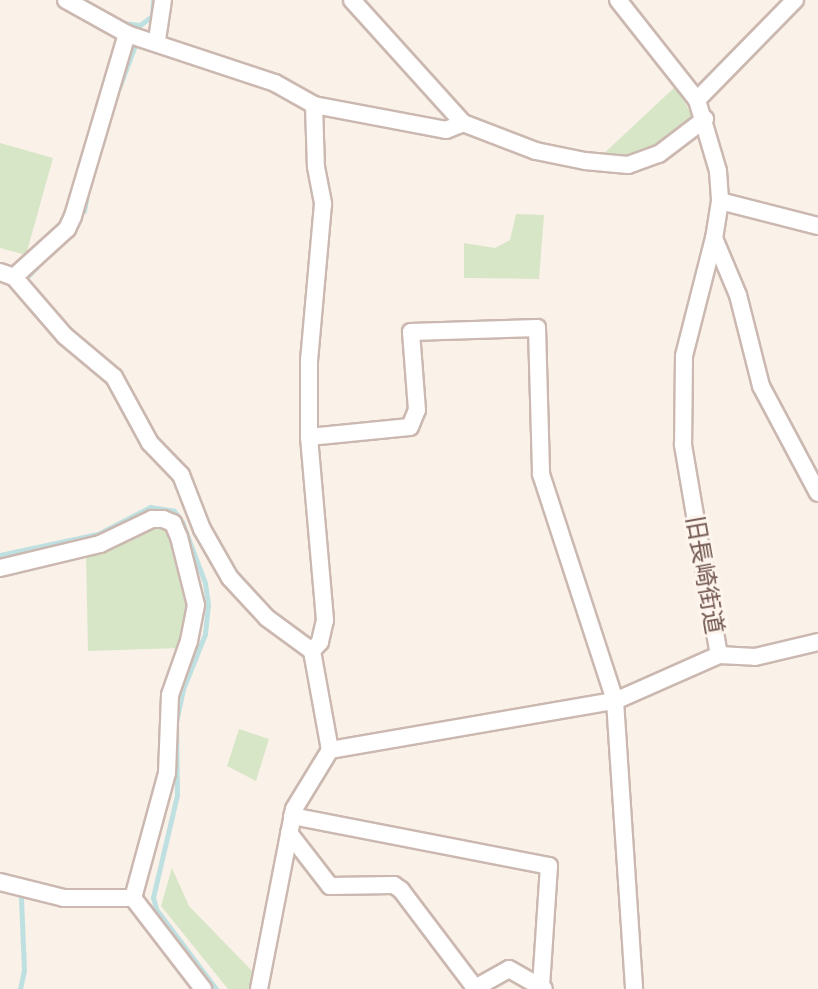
<!DOCTYPE html>
<html>
<head>
<meta charset="utf-8">
<style>
	body { margin:0 }
	#map { position:relative; width:818px; height:989px; overflow:hidden; background:#faf1e8; font-family:"DM Sans","Noto Sans JP",sans-serif }
	div>[style] { position:absolute }
	[style*='--x'] { left:calc(var(--x)*1px); top:calc(var(--y)*1px); width:calc(var(--w)*1px); rotate:calc(var(--a)*1deg) }
	.green>* { inset:0; background:#d8e6c8 }
	.stream>* { height:5px; margin:-2.5px; padding:0 2.5px; transform-origin:2.5px; border-radius:2.5px; background:#bfe0e1 }
	.roads { filter:drop-shadow(2px 0 #cbb8b0) drop-shadow(-2px 0 #cbb8b0) drop-shadow(0 2px #cbb8b0) drop-shadow(0 -2px #cbb8b0) }
	.street>* { height:16px; margin:-8px; padding:0 8px; transform-origin:8px; border-radius:8px; background:#fff }
	span { translate:-50% -50%; white-space:nowrap; text-align:center; line-height:1.15; -webkit-text-stroke:6px #fdf5ee; paint-order:stroke }
	.street-label { font-size:24px; color:#71574f }
</style>
</head>
<body>
<div id="map">
	<div class="green">
		<i style="clip-path:polygon(676px 86px,693px 117px,653px 151px,629px 158px,599px 158px)"></i>
		<i style="clip-path:polygon(0 143px,53px 158px,26px 255px,0 248px)"></i>
		<i style="clip-path:polygon(516px 214px,544px 215px,539px 279px,464px 278px,464px 243px,495px 248px,510px 240px)"></i>
		<i style="clip-path:polygon(154px 526px,169px 529px,190px 589px,191px 620px,181px 648px,88px 651px,86px 555px,128px 542px)"></i>
		<i style="clip-path:polygon(239px 729px,269px 739px,256px 781px,227px 766px)"></i>
		<i style="clip-path:polygon(172px 868px,189px 906px,256px 975px,251px 989px,228px 989px,161px 906px)"></i>
	</div>
	<div class="stream">
		<i style="--x:122;--y:23;--w:18;--a:6"></i>
		<i style="--x:140;--y:25;--w:15;--a:-37"></i>
		<i style="--x:152;--y:16;--w:16;--a:-86"></i>
		<i style="--x:119;--y:88;--w:46;--a:-69.6"></i>
		<i style="--x:84;--y:211;--w:17;--a:-80"></i>
		<i style="--x:27;--y:277;--w:14;--a:-45"></i>
		<i style="--x:0;--y:555;--w:100;--a:-12.1"></i>
		<i style="--x:98;--y:534;--w:59;--a:-27.4"></i>
		<i style="--x:150;--y:507;--w:24;--a:9"></i>
		<i style="--x:174;--y:511;--w:14;--a:54"></i>
		<i style="--x:182;--y:522;--w:65;--a:69.3"></i>
		<i style="--x:205;--y:583;--w:22;--a:82"></i>
		<i style="--x:208;--y:605;--w:29;--a:96"></i>
		<i style="--x:205;--y:634;--w:59;--a:111.8"></i>
		<i style="--x:183;--y:689;--w:34;--a:102"></i>
		<i style="--x:176;--y:722;--w:73;--a:89.2"></i>
		<i style="--x:177;--y:795;--w:105;--a:103.2"></i>
		<i style="--x:153;--y:897;--w:12;--a:76"></i>
		<i style="--x:156;--y:909;--w:100;--a:53.1"></i>
		<i style="--x:20;--y:989;--w:19;--a:-78"></i>
		<i style="--x:24;--y:970;--w:72;--a:-92.4"></i>
	</div>
	<div class="roads">
		<div class="street">
			<i style="--x:66;--y:0;--w:70;--a:29.1"></i>
			<i style="--x:127;--y:34;--w:156;--a:18.3"></i>
			<i style="--x:275;--y:83;--w:45;--a:29.4"></i>
			<i style="--x:314;--y:105;--w:134;--a:10.7"></i>
			<i style="--x:446;--y:130;--w:18;--a:-22"></i>
			<i style="--x:463;--y:123;--w:78;--a:21"></i>
			<i style="--x:536;--y:151;--w:50;--a:11.5"></i>
			<i style="--x:585;--y:161;--w:43;--a:5.3"></i>
			<i style="--x:628;--y:165;--w:33;--a:-20"></i>
			<i style="--x:659;--y:154;--w:58;--a:-37.3"></i>
			<i style="--x:352;--y:0;--w:166;--a:47.9"></i>
			<i style="--x:618;--y:0;--w:127;--a:51.7"></i>
			<i style="--x:697;--y:100;--w:74;--a:73.5"></i>
			<i style="--x:718;--y:171;--w:30;--a:86"></i>
			<i style="--x:720;--y:201;--w:37;--a:99"></i>
			<i style="--x:714;--y:238;--w:122;--a:104.3"></i>
			<i style="--x:684;--y:356;--w:89;--a:90.6"></i>
			<i style="--x:683;--y:445;--w:213;--a:80.3"></i>
			<i style="--x:157;--y:40;--w:40;--a:-81.5"></i>
			<i style="--x:697;--y:100;--w:140;--a:-45.6"></i>
			<i style="--x:314;--y:105;--w:62;--a:88.2"></i>
			<i style="--x:316;--y:167;--w:38;--a:79"></i>
			<i style="--x:323;--y:204;--w:157;--a:95.1"></i>
			<i style="--x:309;--y:360;--w:77;--a:90"></i>
			<i style="--x:309;--y:437;--w:184;--a:85"></i>
			<i style="--x:325;--y:620;--w:23;--a:103"></i>
			<i style="--x:320;--y:642;--w:12;--a:132"></i>
			<i style="--x:312;--y:651;--w:101;--a:79.7"></i>
			<i style="--x:720;--y:201;--w:101;--a:14.3"></i>
			<i style="--x:714;--y:238;--w:62;--a:67.2"></i>
			<i style="--x:738;--y:295;--w:94;--a:75.8"></i>
			<i style="--x:761;--y:386;--w:121;--a:62"></i>
			<i style="--x:0;--y:272;--w:15;--a:20"></i>
			<i style="--x:14;--y:277;--w:78;--a:49.2"></i>
			<i style="--x:65;--y:336;--w:64;--a:39.9"></i>
			<i style="--x:114;--y:377;--w:75;--a:61.4"></i>
			<i style="--x:150;--y:443;--w:45;--a:45.9"></i>
			<i style="--x:181;--y:475;--w:58;--a:68.7"></i>
			<i style="--x:202;--y:529;--w:56;--a:60.3"></i>
			<i style="--x:230;--y:578;--w:54;--a:47.2"></i>
			<i style="--x:267;--y:618;--w:56;--a:36.3"></i>
			<i style="--x:14;--y:277;--w:72;--a:-42.2"></i>
			<i style="--x:67;--y:229;--w:14;--a:-65"></i>
			<i style="--x:73;--y:216;--w:190;--a:-73.5"></i>
			<i style="--x:309;--y:437;--w:101;--a:-5.7"></i>
			<i style="--x:410;--y:427;--w:18;--a:-68"></i>
			<i style="--x:417;--y:410;--w:78;--a:-94.4"></i>
			<i style="--x:411;--y:332;--w:126;--a:-1.8"></i>
			<i style="--x:537;--y:328;--w:146;--a:88.4"></i>
			<i style="--x:541;--y:474;--w:239;--a:71.9"></i>
			<i style="--x:615;--y:701;--w:289;--a:86.2"></i>
			<i style="--x:0;--y:568;--w:103;--a:-13.5"></i>
			<i style="--x:100;--y:544;--w:58;--a:-25.7"></i>
			<i style="--x:152;--y:519;--w:11;--a:0"></i>
			<i style="--x:163;--y:519;--w:11;--a:22"></i>
			<i style="--x:173;--y:523;--w:15;--a:67"></i>
			<i style="--x:179;--y:537;--w:70;--a:76"></i>
			<i style="--x:196;--y:605;--w:37;--a:101"></i>
			<i style="--x:189;--y:641;--w:57;--a:109.4"></i>
			<i style="--x:170;--y:695;--w:78;--a:92.2"></i>
			<i style="--x:167;--y:773;--w:130;--a:105.2"></i>
			<i style="--x:133;--y:898;--w:69;--a:180"></i>
			<i style="--x:64;--y:898;--w:66;--a:-166"></i>
			<i style="--x:292;--y:816;--w:262;--a:11"></i>
			<i style="--x:549;--y:866;--w:121;--a:93.8"></i>
			<i style="--x:289;--y:833;--w:67;--a:52.3"></i>
			<i style="--x:330;--y:886;--w:64;--a:-0.9"></i>
			<i style="--x:394;--y:885;--w:9;--a:36"></i>
			<i style="--x:401;--y:890;--w:123;--a:52.9"></i>
			<i style="--x:475;--y:988;--w:39;--a:-29"></i>
			<i style="--x:509;--y:969;--w:40;--a:29.7"></i>
			<i style="--x:133;--y:898;--w:115;--a:52.4"></i>
			<i style="--x:259;--y:989;--w:183;--a:-79"></i>
			<i style="--x:294;--y:809;--w:69;--a:-58.6"></i>
			<i style="--x:330;--y:750;--w:289;--a:-9.8"></i>
			<i style="--x:615;--y:701;--w:114;--a:-23.9"></i>
			<i style="--x:719;--y:655;--w:36;--a:3"></i>
			<i style="--x:755;--y:657;--w:65;--a:-13.4"></i>
		</div>
	</div>
	<div class="street-label">
		<span style="left:705px;top:575px;rotate:80deg">旧長崎街道</span>
	</div>
</div>
</body>
</html>
